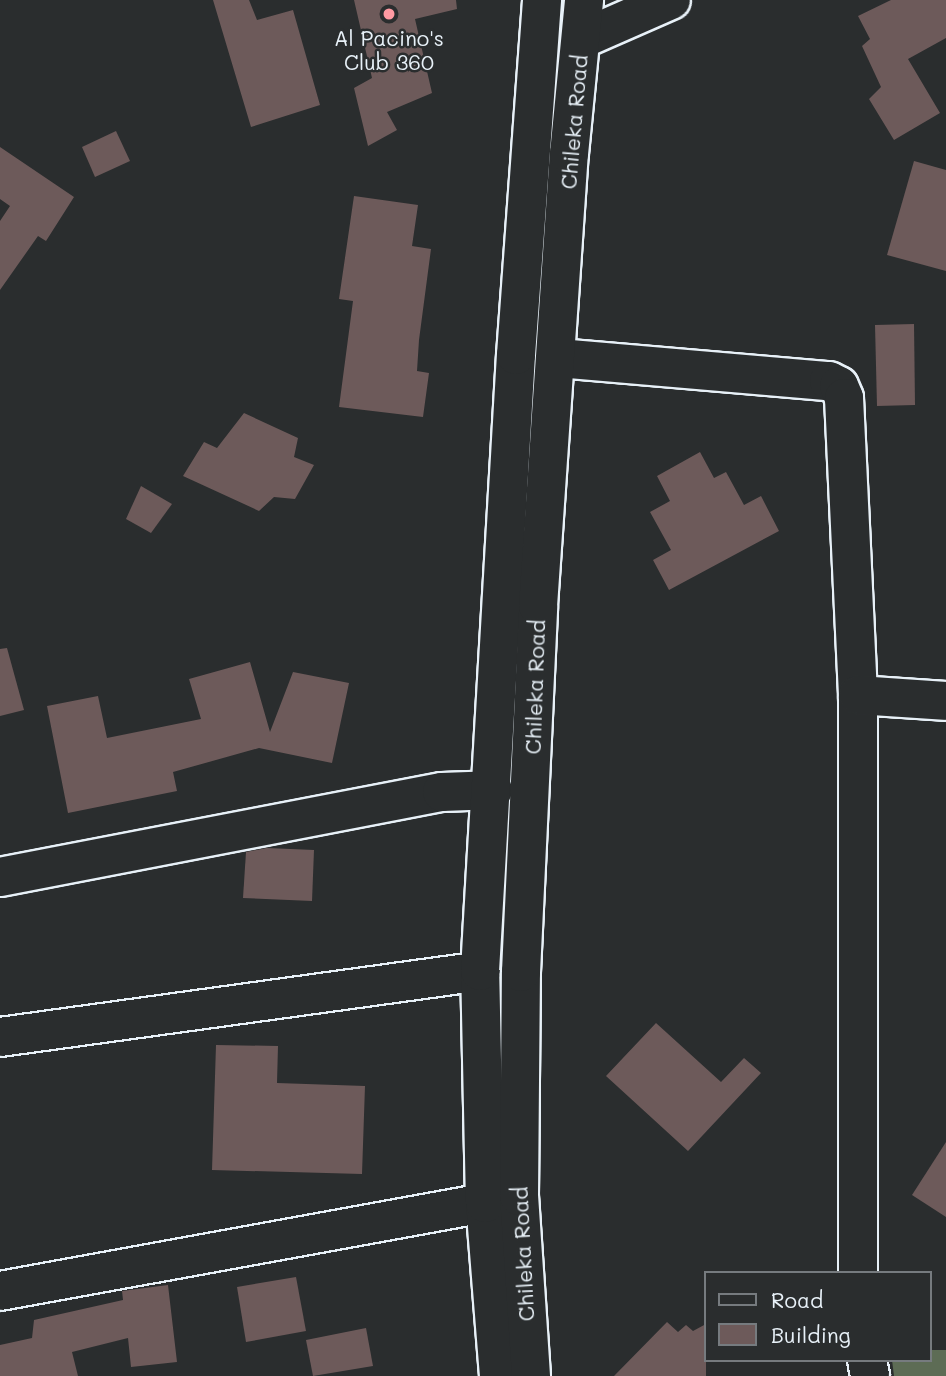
<!DOCTYPE html>
<html>
<head>
<meta charset="utf-8">
<style>
	body { margin:0 }
	#map { position:relative; width:946px; height:1376px; overflow:hidden; background:#2a2d2e; font-family:Mali,sans-serif }
	div>[style] { position:absolute }
	[style*='--x'] { left:calc(var(--x)*1px); top:calc(var(--y)*1px); width:calc(var(--w)*1px); rotate:calc(var(--a)*1deg) }
	.green>* { inset:0; background:#5d6c55 }
	.building>* { inset:0; background:#6d5a5a }
	.roads { filter:drop-shadow(2px 0 #e8f1f8) drop-shadow(-2px 0 #e8f1f8) drop-shadow(0 2px #e8f1f8) drop-shadow(0 -2px #e8f1f8) }
	.minor>* { height:38px; margin:-19px; padding:0 19px; transform-origin:19px; border-radius:19px; background:#2a2d2e }
	.highway>* { height:38px; margin:-19px; padding:0 19px; transform-origin:19px; border-radius:19px; background:#2a2d2e }
	.dots>* { width:19px; height:19px; translate:-50% -50%; box-sizing:border-box; border:4px solid #2a2d2e; border-radius:50% }
	span { translate:-50% -50%; white-space:nowrap; text-align:center; line-height:1.15; -webkit-text-stroke:5px #2a2d2e; paint-order:stroke }
	.poi-label { font-size:21px; color:#e8f1f8 }
	.street-label { font-size:21px; color:#e8f1f8 }
	.legend { position:absolute; left:704px; top:1271px; width:228px; height:91px; box-sizing:border-box; background:#2a2d2e; border:2px solid #767b7f; margin:0; padding:9px 12px; list-style:none; font-size:21px; color:#e8f1f8 }
	.legend li { display:flex; align-items:center; gap:14px; height:35px }
	.legend b { width:35px; border:2px solid #767b7f }
</style>
</head>
<body>
<div id="map">
	<div class="green">
		<i style="clip-path:polygon(930px 1350px,946px 1350px,946px 1376px,894px 1376px,892px 1360px,930px 1360px)"></i>
	</div>
	<div class="building">
		<i style="clip-path:polygon(213px 0,249px 0,257px 20px,293px 10px,320px 105px,251px 127px)"></i>
		<i style="clip-path:polygon(354px 0,456px 0,457px 9px,415px 19px,432px 93px,387px 112px,397px 130px,368px 146px,354px 88px,372px 78px)"></i>
		<i style="clip-path:polygon(891px 0,946px 0,946px 38px,908px 59px,940px 113px,894px 140px,869px 99px,881px 87px,862px 46px,870px 39px,858px 16px)"></i>
		<i style="clip-path:polygon(116px 131px,130px 161px,95px 177px,82px 147px)"></i>
		<i style="clip-path:polygon(0 147px,74px 197px,46px 241px,38px 236px,0 290px,0 221px,10px 206px,0 199px)"></i>
		<i style="clip-path:polygon(914px 161px,946px 170px,946px 271px,887px 255px)"></i>
		<i style="clip-path:polygon(354px 196px,418px 205px,412px 246px,431px 249px,419px 340px,417px 371px,429px 373px,423px 417px,339px 407px,353px 301px,339px 299px)"></i>
		<i style="clip-path:polygon(914px 324px,915px 405px,877px 406px,875px 325px)"></i>
		<i style="clip-path:polygon(244px 413px,298px 438px,294px 457px,314px 465px,295px 499px,274px 497px,259px 511px,183px 476px,204px 442px,217px 448px)"></i>
		<i style="clip-path:polygon(700px 452px,714px 478px,726px 472px,744px 505px,761px 496px,779px 531px,669px 590px,653px 560px,671px 550px,650px 512px,670px 501px,657px 476px)"></i>
		<i style="clip-path:polygon(141px 486px,172px 504px,151px 533px,126px 519px)"></i>
		<i style="clip-path:polygon(7px 648px,24px 710px,0 716px,0 649px)"></i>
		<i style="clip-path:polygon(250px 662px,270px 732px,293px 672px,349px 683px,332px 763px,259px 748px,173px 772px,177px 791px,68px 813px,47px 706px,98px 696px,107px 738px,201px 719px,189px 679px)"></i>
		<i style="clip-path:polygon(267px 848px,314px 850px,312px 901px,243px 898px,246px 852px)"></i>
		<i style="clip-path:polygon(656px 1023px,721px 1082px,744px 1058px,761px 1073px,688px 1151px,606px 1076px)"></i>
		<i style="clip-path:polygon(216px 1045px,278px 1046px,277px 1083px,365px 1086px,362px 1174px,212px 1170px)"></i>
		<i style="clip-path:polygon(946px 1142px,946px 1217px,912px 1195px)"></i>
		<i style="clip-path:polygon(296px 1277px,306px 1331px,246px 1342px,237px 1287px)"></i>
		<i style="clip-path:polygon(168px 1285px,177px 1362px,131px 1367px,128px 1338px,72px 1352px,78px 1376px,0 1376px,0 1345px,32px 1338px,34px 1320px,123px 1300px,122px 1291px)"></i>
		<i style="clip-path:polygon(667px 1322px,678px 1332px,686px 1325px,693px 1331px,706px 1324px,706px 1376px,614px 1376px)"></i>
		<i style="clip-path:polygon(366px 1328px,373px 1366px,313px 1376px,306px 1340px)"></i>
	</div>
	<div class="roads">
		<div class="minor">
			<i style="--x:582;--y:39;--w:97;--a:-23.7"></i>
			<i style="--x:558;--y:358;--w:272;--a:4.9"></i>
			<i style="--x:829;--y:381;--w:11;--a:27"></i>
			<i style="--x:839;--y:386;--w:13;--a:67"></i>
			<i style="--x:844;--y:398;--w:297;--a:87.3"></i>
			<i style="--x:858;--y:695;--w:578;--a:90"></i>
			<i style="--x:858;--y:695;--w:88;--a:3.9"></i>
			<i style="--x:0;--y:877;--w:450;--a:-10.9"></i>
			<i style="--x:442;--y:792;--w:51;--a:-2.2"></i>
			<i style="--x:0;--y:1037;--w:485;--a:-7.8"></i>
			<i style="--x:0;--y:1291;--w:493;--a:-10.3"></i>
			<i style="--x:867;--y:1360;--w:16;--a:79"></i>
		</div>
		<div class="highway">
			<i style="--x:499;--y:1376;--w:174;--a:-94.6"></i>
			<i style="--x:485;--y:1203;--w:232;--a:-91.2"></i>
			<i style="--x:480;--y:971;--w:617;--a:-86.66"></i>
			<i style="--x:516;--y:355;--w:356;--a:-85.8"></i>
			<i style="--x:531;--y:1376;--w:180;--a:-93.8"></i>
			<i style="--x:519;--y:1196;--w:224;--a:-89.5"></i>
			<i style="--x:521;--y:972;--w:366;--a:-87.3"></i>
			<i style="--x:538;--y:606;--w:453;--a:-86.1"></i>
			<i style="--x:569;--y:154;--w:155;--a:-84.4"></i>
		</div>
	</div>
	<div class="dots">
		<i style="left:389px;top:14px;background:#ff9aa2"></i>
	</div>
	<div class="poi-label">
		<span style="left:389px;top:50px">Al Pacino's<br>Club 360</span>
	</div>
	<div class="street-label">
		<span style="left:574px;top:122px;rotate:-85deg">Chileka Road</span>
		<span style="left:535px;top:687px;rotate:-88deg">Chileka Road</span>
		<span style="left:523px;top:1254px;rotate:-93deg">Chileka Road</span>
	</div>
	<ul class="legend">
	<li><b style="height:9px;background:#2a2d2e"></b>Road</li>
	<li><b style="height:19px;background:#6d5a5a"></b>Building</li>
	</ul>
</div>
</body>
</html>
